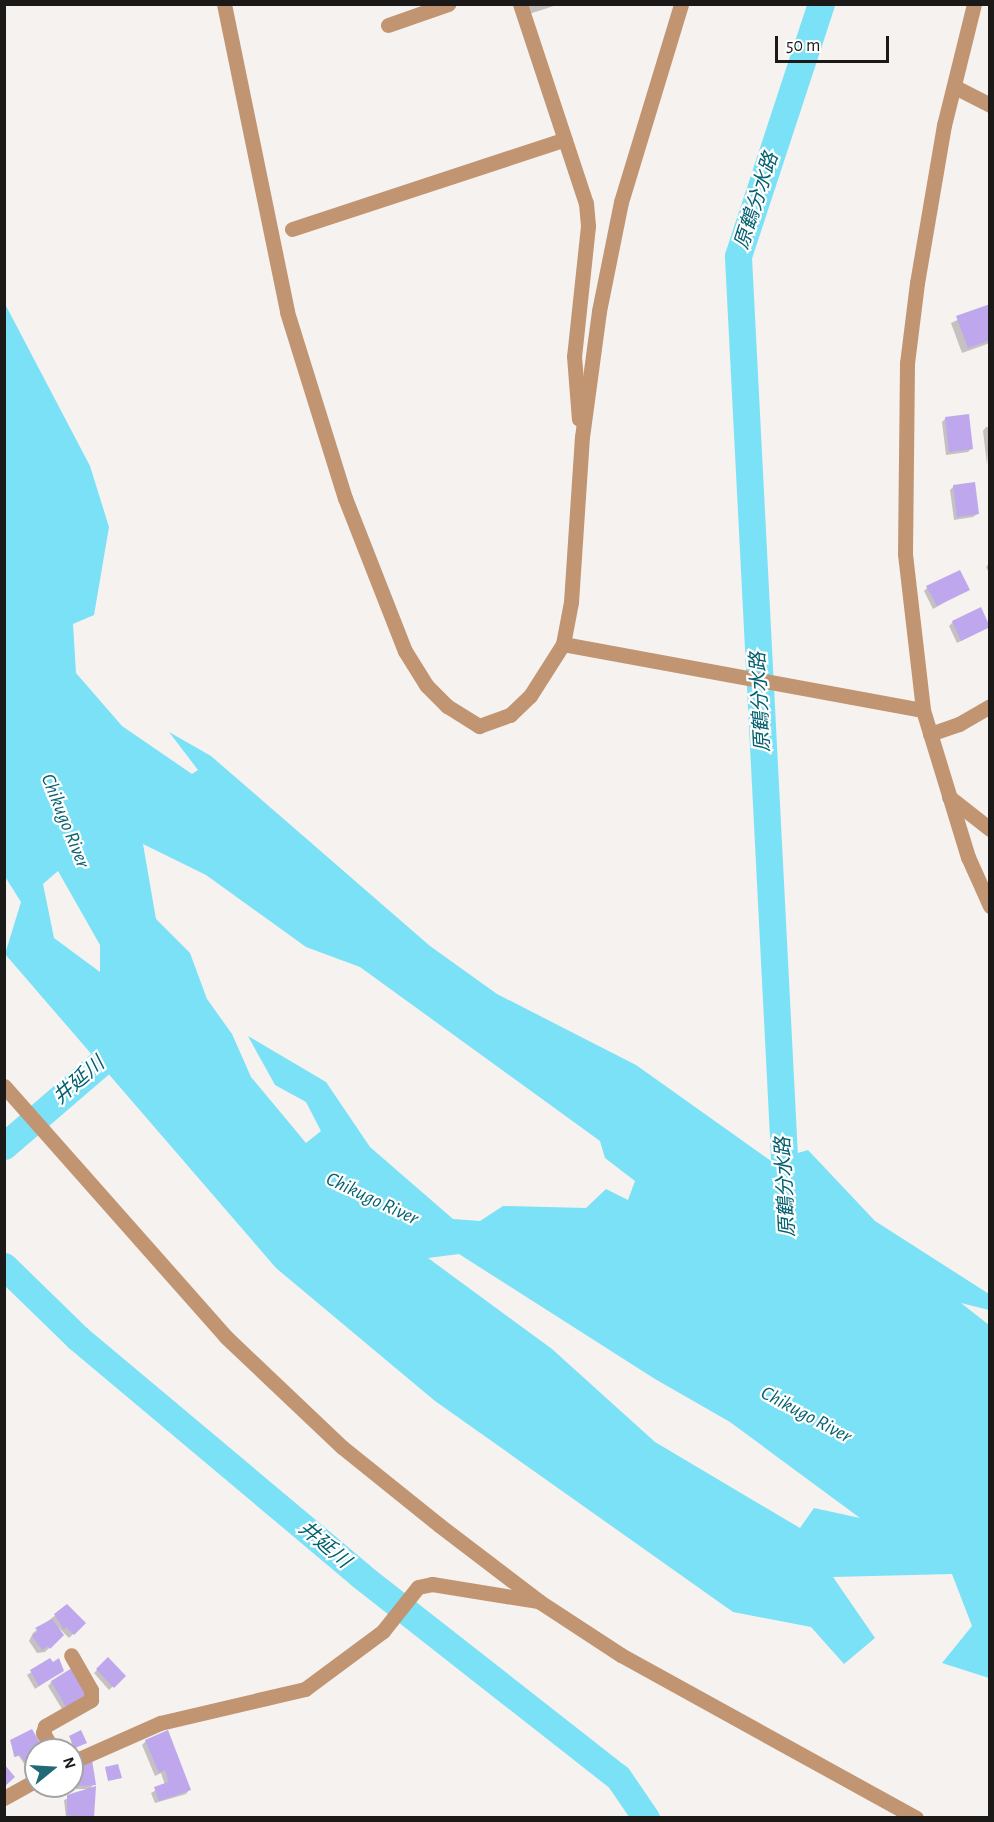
<!DOCTYPE html>
<html>
<head>
<meta charset="utf-8">
<style>
	body { margin:0 }
	#map { position:relative; width:994px; height:1822px; overflow:hidden; background:#f5f2f0; font-family:"Alegreya Sans","Noto Sans JP",sans-serif }
	div>[style] { position:absolute }
	[style*='--x'] { left:calc(var(--x)*1px); top:calc(var(--y)*1px); width:calc(var(--w)*1px); rotate:calc(var(--a)*1deg) }
	.water>* { inset:0; background:#7be1f6 }
	.shadow>* { inset:0; background:#0003 }
	.river>* { height:27px; margin:-13.5px; padding:0 13.5px; transform-origin:13.5px; border-radius:13.5px; background:#7be1f6 }
	.building>* { inset:0; background:#bea7ec }
	.minor>* { height:15px; margin:-7.5px; padding:0 7.5px; transform-origin:7.5px; border-radius:7.5px; background:#c19572 }
	span { translate:-50% -50%; white-space:nowrap; text-align:center; line-height:1.15; -webkit-text-stroke:4.5px #fff; paint-order:stroke }
	.water-label { font-size:20px; color:#056170; font-style:italic }
	.frame { position:absolute; inset:0; border:6px solid #1b1a19; pointer-events:none }
	.north { position:absolute; left:24px; top:1738px; width:60px; height:60px; box-sizing:border-box; background:#fff; border:2px solid #a4a3a3; border-radius:50%; rotate:72deg; font-size:16px; font-weight:700; line-height:24px; text-align:center; color:#1b1a19 }
	.north::after { content:''; display:block; margin:auto; width:21px; height:27px; background:#216a75; clip-path:polygon(50% 0,100% 100%,50% 72%,0 100%) }
	.scale { position:absolute; left:775px; top:36px; width:114px; height:27px; box-sizing:border-box; border:3px solid #1b1a19; border-top:0; padding-left:8px; font-size:18px; line-height:21px; white-space:nowrap; color:#1b1a19; -webkit-text-stroke:4px #fff; paint-order:stroke }
</style>
</head>
<body>
<div id="map">
	<div class="water">
		<i style="clip-path:polygon(evenodd,4px 302px,90px 466px,109px 527px,94px 615px,73px 624px,76px 673px,122px 726px,192px 774px,198px 770px,169px 732px,211px 756px,430px 946px,497px 994px,636px 1065px,771px 1161px,808px 1150px,875px 1221px,989px 1294px,989px 1310px,961px 1303px,989px 1325px,989px 1678px,942px 1663px,972px 1626px,952px 1574px,833px 1577px,875px 1638px,844px 1664px,811px 1627px,733px 1612px,435px 1401px,276px 1268px,5px 954px,21px 902px,4px 875px,4px 302px,143px 844px,206px 875px,306px 947px,360px 967px,600px 1141px,605px 1158px,635px 1181px,628px 1200px,606px 1189px,586px 1208px,503px 1206px,480px 1221px,453px 1219px,370px 1147px,326px 1082px,248px 1036px,275px 1085px,306px 1102px,321px 1131px,306px 1143px,251px 1077px,232px 1034px,207px 999px,190px 953px,156px 919px,143px 844px,4px 302px,58px 871px,100px 945px,100px 972px,54px 938px,43px 884px,58px 871px,4px 302px,459px 1254px,655px 1379px,730px 1422px,860px 1518px,814px 1508px,800px 1528px,655px 1442px,552px 1349px,428px 1258px,459px 1254px)"></i>
	</div>
	<div class="shadow">
		<i style="clip-path:polygon(523px 4px,560px 4px,526px 15px)"></i>
		<i style="clip-path:polygon(990px 305px,990px 343px,962px 353px,951px 323px)"></i>
		<i style="clip-path:polygon(946px 418px,972px 448px,968px 452px,946px 455px,942px 422px)"></i>
		<i style="clip-path:polygon(986px 427px,990px 427px,987px 465px,983px 431px)"></i>
		<i style="clip-path:polygon(954px 486px,977px 514px,973px 517px,954px 520px,950px 490px)"></i>
		<i style="clip-path:polygon(989px 563px,990px 563px,990px 575px,986px 567px)"></i>
		<i style="clip-path:polygon(927px 588px,968px 589px,933px 609px,924px 591px)"></i>
		<i style="clip-path:polygon(953px 622px,989px 627px,957px 643px,949px 626px)"></i>
		<i style="clip-path:polygon(67px 1606px,84px 1623px,69px 1638px,58px 1627px,62px 1635px,45px 1652px,37px 1653px,29px 1641px,33px 1633px)"></i>
		<i style="clip-path:polygon(108px 1659px,124px 1676px,109px 1690px,94px 1673px)"></i>
		<i style="clip-path:polygon(50px 1660px,62px 1671px,35px 1689px,27px 1675px)"></i>
		<i style="clip-path:polygon(53px 1680px,86px 1694px,62px 1709px,48px 1686px)"></i>
		<i style="clip-path:polygon(70px 1737px,83px 1744px,73px 1749px)"></i>
		<i style="clip-path:polygon(11px 1741px,41px 1750px,36px 1750px,36px 1770px,30px 1772px,18px 1755px,14px 1757px)"></i>
		<i style="clip-path:polygon(146px 1741px,189px 1790px,186px 1794px,155px 1803px,151px 1793px,165px 1785px,161px 1773px,155px 1776px,142px 1745px)"></i>
		<i style="clip-path:polygon(78px 1766px,94px 1784px,90px 1789px,76px 1789px,74px 1770px)"></i>
		<i style="clip-path:polygon(94px 1788px,94px 1818px,66px 1818px,64px 1800px)"></i>
	</div>
	<div class="river">
		<i style="--x:4;--y:1146;--w:161;--a:-40.7"></i>
		<i style="--x:786;--y:1195;--w:940;--a:-92.93"></i>
		<i style="--x:738;--y:256;--w:265;--a:-71.8"></i>
		<i style="--x:4;--y:1266;--w:103;--a:44.2"></i>
		<i style="--x:78;--y:1338;--w:368;--a:40"></i>
		<i style="--x:360;--y:1575;--w:328;--a:38.1"></i>
		<i style="--x:618;--y:1777;--w:50;--a:55.7"></i>
	</div>
	<div class="building">
		<i style="clip-path:polygon(990px 304px,990px 340px,968px 348px,956px 316px)"></i>
		<i style="clip-path:polygon(969px 414px,973px 449px,949px 452px,945px 417px)"></i>
		<i style="clip-path:polygon(975px 482px,979px 514px,957px 517px,953px 485px)"></i>
		<i style="clip-path:polygon(960px 570px,970px 590px,937px 606px,926px 586px)"></i>
		<i style="clip-path:polygon(981px 607px,990px 627px,961px 641px,952px 621px)"></i>
		<i style="clip-path:polygon(67px 1604px,86px 1623px,74px 1635px,66px 1627px,64px 1630px,54px 1614px)"></i>
		<i style="clip-path:polygon(52px 1619px,64px 1635px,50px 1649px,48px 1646px,42px 1650px,32px 1636px,38px 1631px,35px 1628px)"></i>
		<i style="clip-path:polygon(108px 1657px,126px 1676px,114px 1688px,96px 1669px)"></i>
		<i style="clip-path:polygon(50px 1658px,53px 1662px,59px 1658px,64px 1671px,39px 1686px,30px 1670px)"></i>
		<i style="clip-path:polygon(72px 1668px,88px 1694px,66px 1707px,51px 1681px)"></i>
		<i style="clip-path:polygon(32px 1729px,44px 1750px,36px 1750px,36px 1770px,32px 1772px,20px 1755px,15px 1757px,10px 1740px)"></i>
		<i style="clip-path:polygon(81px 1730px,87px 1743px,75px 1748px,69px 1736px)"></i>
		<i style="clip-path:polygon(168px 1730px,191px 1790px,159px 1801px,154px 1787px,168px 1782px,167px 1776px,165px 1770px,159px 1773px,145px 1740px)"></i>
		<i style="clip-path:polygon(92px 1760px,96px 1785px,79px 1786px,77px 1765px)"></i>
		<i style="clip-path:polygon(4px 1764px,15px 1777px,4px 1787px)"></i>
		<i style="clip-path:polygon(118px 1764px,122px 1778px,108px 1781px,105px 1767px)"></i>
		<i style="clip-path:polygon(96px 1786px,94px 1818px,67px 1815px,67px 1795px)"></i>
	</div>
	<div class="minor">
		<i style="--x:224;--y:4;--w:314;--a:78.4"></i>
		<i style="--x:287;--y:312;--w:195;--a:72.7"></i>
		<i style="--x:345;--y:498;--w:164;--a:68.6"></i>
		<i style="--x:405;--y:651;--w:40;--a:58"></i>
		<i style="--x:426;--y:685;--w:30;--a:45"></i>
		<i style="--x:447;--y:706;--w:38;--a:32"></i>
		<i style="--x:479;--y:726;--w:33;--a:-20"></i>
		<i style="--x:510;--y:715;--w:28;--a:-44"></i>
		<i style="--x:530;--y:696;--w:62;--a:-57.6"></i>
		<i style="--x:563;--y:644;--w:43;--a:-79.2"></i>
		<i style="--x:571;--y:602;--w:165;--a:-86.2"></i>
		<i style="--x:582;--y:437;--w:127;--a:-82.3"></i>
		<i style="--x:599;--y:311;--w:111;--a:-78.6"></i>
		<i style="--x:621;--y:202;--w:207;--a:-73.1"></i>
		<i style="--x:520;--y:4;--w:210;--a:71.7"></i>
		<i style="--x:586;--y:203;--w:23;--a:85"></i>
		<i style="--x:588;--y:226;--w:131;--a:96.1"></i>
		<i style="--x:574;--y:356;--w:63;--a:85.5"></i>
		<i style="--x:974;--y:4;--w:125;--a:103.9"></i>
		<i style="--x:944;--y:125;--w:160;--a:99.7"></i>
		<i style="--x:917;--y:283;--w:81;--a:97.1"></i>
		<i style="--x:907;--y:363;--w:191;--a:90.6"></i>
		<i style="--x:905;--y:554;--w:157;--a:83.4"></i>
		<i style="--x:923;--y:710;--w:154;--a:73"></i>
		<i style="--x:968;--y:857;--w:54;--a:65.8"></i>
		<i style="--x:388;--y:25;--w:64;--a:-19.3"></i>
		<i style="--x:955;--y:87;--w:39;--a:27"></i>
		<i style="--x:292;--y:229;--w:287;--a:-18.2"></i>
		<i style="--x:563;--y:644;--w:366;--a:10.4"></i>
		<i style="--x:930;--y:734;--w:31;--a:-19"></i>
		<i style="--x:959;--y:724;--w:36;--a:-30"></i>
		<i style="--x:949;--y:797;--w:52;--a:38"></i>
		<i style="--x:4;--y:1086;--w:335;--a:48.5"></i>
		<i style="--x:226;--y:1337;--w:160;--a:43.5"></i>
		<i style="--x:342;--y:1447;--w:124;--a:38.8"></i>
		<i style="--x:439;--y:1525;--w:127;--a:37.3"></i>
		<i style="--x:540;--y:1602;--w:97;--a:33.2"></i>
		<i style="--x:621;--y:1655;--w:337;--a:28.9"></i>
		<i style="--x:53;--y:1750;--w:20;--a:-120"></i>
		<i style="--x:43;--y:1733;--w:7;--a:-74"></i>
		<i style="--x:45;--y:1726;--w:53;--a:-29.5"></i>
		<i style="--x:91;--y:1700;--w:10;--a:-90"></i>
		<i style="--x:91;--y:1690;--w:40;--a:-119.7"></i>
		<i style="--x:72;--y:1762;--w:96;--a:-23.9"></i>
		<i style="--x:160;--y:1723;--w:149;--a:-13.2"></i>
		<i style="--x:305;--y:1689;--w:97;--a:-36.6"></i>
		<i style="--x:383;--y:1631;--w:56;--a:-51.5"></i>
		<i style="--x:418;--y:1587;--w:14;--a:-12"></i>
		<i style="--x:432;--y:1584;--w:106;--a:9.2"></i>
		<i style="--x:4;--y:1798;--w:37;--a:-29"></i>
	</div>
	<div class="water-label">
		<span style="left:757px;top:201px;rotate:-72deg">原鶴分水路</span>
		<span style="left:761px;top:702px;rotate:-93deg">原鶴分水路</span>
		<span style="left:65px;top:821px;rotate:68deg">Chikugo River</span>
		<span style="left:79px;top:1081px;rotate:-41deg">井延川</span>
		<span style="left:786px;top:1187px;rotate:-93deg">原鶴分水路</span>
		<span style="left:372px;top:1199px;rotate:25deg">Chikugo River</span>
		<span style="left:806px;top:1415px;rotate:28deg">Chikugo River</span>
		<span style="left:324px;top:1545px;rotate:40deg">井延川</span>
	</div>
	<div class="frame"></div>
	<div class="north">N</div>
	<div class="scale">50 m</div>
</div>
</body>
</html>
